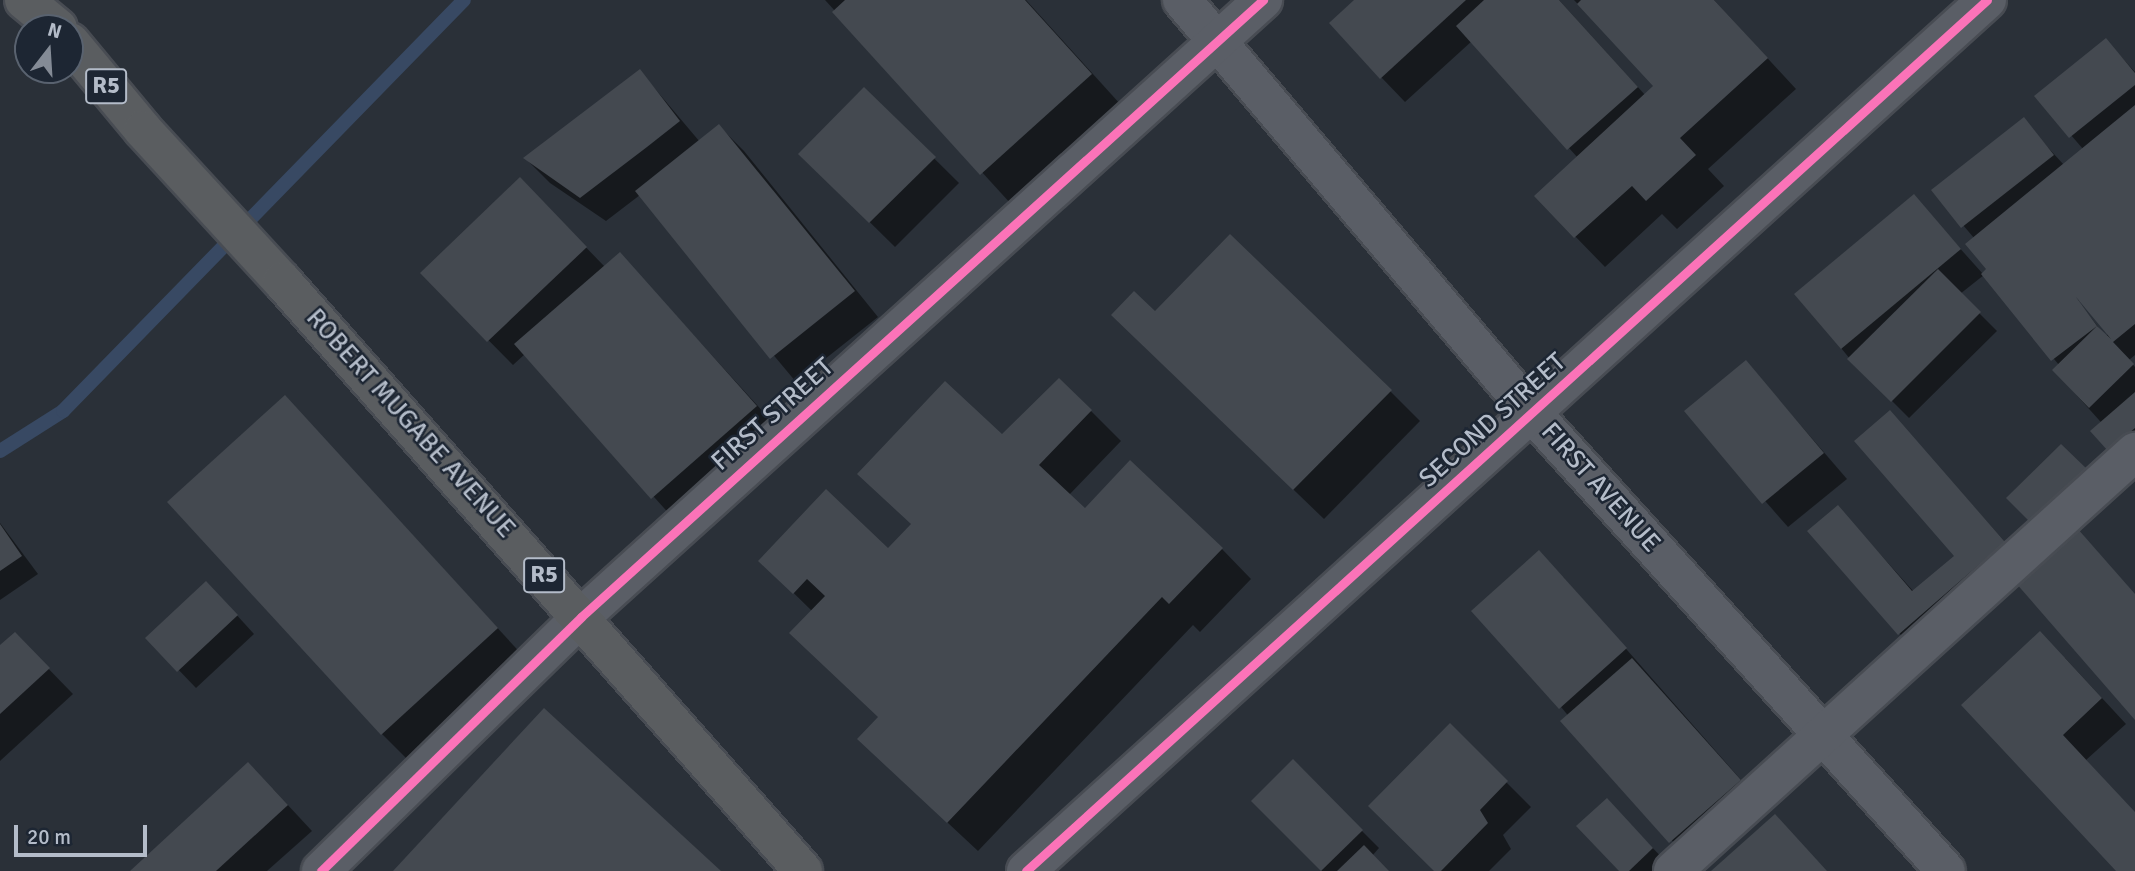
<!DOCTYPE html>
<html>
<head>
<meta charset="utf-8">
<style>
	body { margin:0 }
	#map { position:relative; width:2135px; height:871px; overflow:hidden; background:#2a3038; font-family:Signika,sans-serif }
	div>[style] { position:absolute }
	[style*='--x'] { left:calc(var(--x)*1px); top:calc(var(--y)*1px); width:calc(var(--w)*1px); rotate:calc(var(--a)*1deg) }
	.shadow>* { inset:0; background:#0007 }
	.stream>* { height:14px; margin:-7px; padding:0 7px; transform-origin:7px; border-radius:7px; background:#384963 }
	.building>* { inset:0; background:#444950 }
	.roads { filter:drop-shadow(2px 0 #484c53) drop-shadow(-2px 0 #484c53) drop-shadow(0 2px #484c53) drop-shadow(0 -2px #484c53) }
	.minor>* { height:38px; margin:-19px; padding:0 19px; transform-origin:19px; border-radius:19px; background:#5a5e66 }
	.highway>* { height:38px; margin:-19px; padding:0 19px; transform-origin:19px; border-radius:19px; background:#5a5d60 }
	.cycleway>* { height:9px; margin:-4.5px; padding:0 4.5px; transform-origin:4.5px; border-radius:4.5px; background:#fb73b8 }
	span { translate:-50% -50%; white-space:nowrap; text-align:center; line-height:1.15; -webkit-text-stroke:5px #1d2633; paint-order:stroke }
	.shield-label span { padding:2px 5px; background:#1d2633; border:2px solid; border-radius:5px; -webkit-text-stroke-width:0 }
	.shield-label { font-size:24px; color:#b4bcc9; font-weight:700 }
	.street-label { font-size:26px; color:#b4bcc9 }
	.north { position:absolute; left:14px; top:14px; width:70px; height:70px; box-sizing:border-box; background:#1d2633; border:2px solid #59626f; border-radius:50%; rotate:17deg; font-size:19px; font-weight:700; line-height:28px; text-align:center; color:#b4bcc9 }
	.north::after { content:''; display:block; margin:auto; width:24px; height:32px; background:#848b96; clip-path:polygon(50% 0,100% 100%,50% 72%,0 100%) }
	.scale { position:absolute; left:14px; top:825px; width:133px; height:32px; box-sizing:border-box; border:4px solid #b4bcc9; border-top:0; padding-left:9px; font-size:21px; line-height:24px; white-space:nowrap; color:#b4bcc9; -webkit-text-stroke:5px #1d2633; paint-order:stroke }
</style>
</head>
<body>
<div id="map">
	<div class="shadow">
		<i style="clip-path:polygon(825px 0,1026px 0,1121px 105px,1011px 204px)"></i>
		<i style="clip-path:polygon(1357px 0,1559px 0,1646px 96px,1656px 86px,1574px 0,1714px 0,1796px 89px,1708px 169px,1724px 186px,1677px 229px,1662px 214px,1605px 267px,1536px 196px,1578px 158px,1472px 41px,1405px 102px,1381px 77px)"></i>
		<i style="clip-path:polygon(evenodd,2106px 40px,2135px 72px,2135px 355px,2129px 360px,2135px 367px,2135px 460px,2054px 370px,2059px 365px,1984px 275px,1960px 294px,1997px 331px,1909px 418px,1850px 359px,1797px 294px,1914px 197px,1983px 274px,1989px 270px,1974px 238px,1934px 191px,2023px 120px,2064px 165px,2083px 149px,2037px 96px,2106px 40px,2080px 300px,2108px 334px,2105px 336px,2078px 301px,2080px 300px)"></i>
		<i style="clip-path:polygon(640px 71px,700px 142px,719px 126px,744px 151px,878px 317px,796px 382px,640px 195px,606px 221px,550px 183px,526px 159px)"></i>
		<i style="clip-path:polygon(864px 89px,959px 183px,895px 247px,825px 178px)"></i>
		<i style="clip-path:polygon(544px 204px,605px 267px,620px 254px,786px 437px,682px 528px,525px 354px,513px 365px,422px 273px)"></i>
		<i style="clip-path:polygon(1155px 313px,1390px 391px,1420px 421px,1324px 519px,1143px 345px)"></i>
		<i style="clip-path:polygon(1746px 362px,1847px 479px,1788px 527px,1686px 411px)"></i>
		<i style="clip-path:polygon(285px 397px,526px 659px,412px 764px,382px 734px)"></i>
		<i style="clip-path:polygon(1091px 411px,1121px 441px,1069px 495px,1085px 511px,1222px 549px,1251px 579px,1200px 632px,1193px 625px,978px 851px,889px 768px,879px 718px,813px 612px,761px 561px,889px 550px,1002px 437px)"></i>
		<i style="clip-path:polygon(1890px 412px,2028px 568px,1923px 658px,1899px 633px,1838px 507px,1914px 592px,1956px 556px)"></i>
		<i style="clip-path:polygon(0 523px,38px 574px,0 600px)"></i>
		<i style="clip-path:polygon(1563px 577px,1764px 806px,1694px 867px,1561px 707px)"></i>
		<i style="clip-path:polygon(224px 601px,254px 634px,196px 688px,148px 638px)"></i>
		<i style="clip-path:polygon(0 648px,39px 659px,73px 694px,0 761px)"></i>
		<i style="clip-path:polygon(2065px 658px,2126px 724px,2086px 760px,2135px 813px,2135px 871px,2119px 871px,1963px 705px)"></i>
		<i style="clip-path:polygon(1450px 726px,1531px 807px,1503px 835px,1511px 849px,1489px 871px,1436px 871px)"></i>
		<i style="clip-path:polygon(1293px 762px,1379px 848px,1372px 856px,1387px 871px,1322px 871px,1253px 801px)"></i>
		<i style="clip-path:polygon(273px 789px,312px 831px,267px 871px,132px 871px)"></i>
		<i style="clip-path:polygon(1624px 818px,1670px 866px,1665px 871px,1622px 871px)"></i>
	</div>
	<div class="stream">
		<i style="--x:0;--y:451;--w:75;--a:-32.4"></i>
		<i style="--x:63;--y:411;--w:574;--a:-45.71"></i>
	</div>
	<div class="building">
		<i style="clip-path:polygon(845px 0,1025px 0,1092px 74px,980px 175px,832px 12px)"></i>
		<i style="clip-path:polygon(1354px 0,1466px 0,1380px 79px,1329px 23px)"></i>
		<i style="clip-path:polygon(1484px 0,1559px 0,1638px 87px,1567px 150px,1456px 26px)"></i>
		<i style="clip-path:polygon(1581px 0,1714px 0,1768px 58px,1680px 138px,1696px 155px,1646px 201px,1632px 186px,1574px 238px,1534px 196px,1653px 86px,1577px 4px)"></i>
		<i style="clip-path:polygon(2106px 38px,2135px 73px,2135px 85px,2069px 138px,2034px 96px)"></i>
		<i style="clip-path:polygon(640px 69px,680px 121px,647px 147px,580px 198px,523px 158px)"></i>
		<i style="clip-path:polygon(864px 87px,936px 157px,869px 223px,798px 154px)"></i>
		<i style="clip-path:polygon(2135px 105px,2135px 324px,2113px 342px,2134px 364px,2089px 408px,2052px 370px,2097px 326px,2111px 339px,2076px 297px,2097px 326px,2051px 361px,1981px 274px,1986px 269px,1965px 244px)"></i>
		<i style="clip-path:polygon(2024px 117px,2054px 155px,1961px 228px,1931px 190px)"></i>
		<i style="clip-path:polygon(719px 124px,855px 291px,770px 359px,635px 191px)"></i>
		<i style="clip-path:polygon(520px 177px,587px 247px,487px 342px,420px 273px)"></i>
		<i style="clip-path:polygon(1914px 194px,1961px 249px,1841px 349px,1794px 294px)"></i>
		<i style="clip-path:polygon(1230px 234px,1392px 390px,1293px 490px,1111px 315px,1134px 291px,1155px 311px)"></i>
		<i style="clip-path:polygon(620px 252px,757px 406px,651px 499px,514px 344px)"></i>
		<i style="clip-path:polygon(1938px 269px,1981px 312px,1891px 402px,1847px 359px)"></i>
		<i style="clip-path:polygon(1746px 360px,1824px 453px,1762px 504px,1684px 411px)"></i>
		<i style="clip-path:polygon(1059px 378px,1092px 410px,1039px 465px,1085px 508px,1130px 460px,1223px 548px,1169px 604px,1162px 597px,947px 823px,857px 739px,878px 717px,789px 633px,825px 596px,807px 579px,793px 594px,758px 561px,826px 489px,888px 548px,911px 524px,857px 474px,945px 381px,1002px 434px)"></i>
		<i style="clip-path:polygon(2135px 392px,2135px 428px,2108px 451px,2090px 431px)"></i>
		<i style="clip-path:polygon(285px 395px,498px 628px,381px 735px,167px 502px)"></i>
		<i style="clip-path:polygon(1890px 410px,2005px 542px,1898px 635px,1807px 531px,1838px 505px,1912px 591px,1954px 556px,1854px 441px)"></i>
		<i style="clip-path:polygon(2061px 444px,2089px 471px,2034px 526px,2006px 498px)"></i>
		<i style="clip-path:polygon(0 524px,22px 556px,0 571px)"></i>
		<i style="clip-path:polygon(2077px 528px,2135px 594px,2135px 720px,2015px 582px)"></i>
		<i style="clip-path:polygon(1539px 550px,1627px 648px,1559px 709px,1471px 611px)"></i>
		<i style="clip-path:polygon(206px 581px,238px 615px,177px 672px,145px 638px)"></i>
		<i style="clip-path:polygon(2040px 631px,2102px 698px,2063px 735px,2135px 812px,2135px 871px,2116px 871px,1961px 705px)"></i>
		<i style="clip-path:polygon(15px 632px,50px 668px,0 714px,0 645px)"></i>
		<i style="clip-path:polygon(1632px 658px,1741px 780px,1669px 843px,1560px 721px)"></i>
		<i style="clip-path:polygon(544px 708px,721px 871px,393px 871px)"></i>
		<i style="clip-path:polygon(1450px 723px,1508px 781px,1480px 810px,1488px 823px,1441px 871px,1434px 871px,1368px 806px)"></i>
		<i style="clip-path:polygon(1293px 759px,1363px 830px,1321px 871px,1251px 801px)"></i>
		<i style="clip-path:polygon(248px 762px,288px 805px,216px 871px,130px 871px)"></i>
		<i style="clip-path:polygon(1607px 798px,1653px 848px,1629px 871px,1619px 871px,1576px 826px)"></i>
		<i style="clip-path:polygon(1775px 814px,1827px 871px,1711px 871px)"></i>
		<i style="clip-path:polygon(1364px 845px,1389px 871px,1337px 871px)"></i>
	</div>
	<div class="roads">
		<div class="minor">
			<i style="--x:1182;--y:0;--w:541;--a:49.72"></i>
			<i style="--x:1532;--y:413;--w:617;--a:47.89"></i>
			<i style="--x:321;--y:871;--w:363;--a:-44.3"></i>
			<i style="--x:581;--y:617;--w:920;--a:-42.14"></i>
			<i style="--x:1026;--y:871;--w:1297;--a:-42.19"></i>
			<i style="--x:1673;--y:871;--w:624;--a:-42.21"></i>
		</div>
		<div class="highway">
			<i style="--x:24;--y:0;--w:44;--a:39.5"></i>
			<i style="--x:70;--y:42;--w:114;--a:50.3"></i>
			<i style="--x:143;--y:130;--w:205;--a:47.4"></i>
			<i style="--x:282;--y:281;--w:787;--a:48.55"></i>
		</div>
	</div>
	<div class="cycleway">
		<i style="--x:321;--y:871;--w:363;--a:-44.3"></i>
		<i style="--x:581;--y:617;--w:920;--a:-42.14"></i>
		<i style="--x:1026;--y:871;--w:1297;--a:-42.19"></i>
	</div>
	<div class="shield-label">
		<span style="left:106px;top:86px">R5</span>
		<span style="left:544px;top:575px">R5</span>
	</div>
	<div class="street-label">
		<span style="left:773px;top:415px;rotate:-42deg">FIRST STREET</span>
		<span style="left:1493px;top:421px;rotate:-42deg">SECOND STREET</span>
		<span style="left:410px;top:424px;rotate:48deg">ROBERT MUGABE AVENUE</span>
		<span style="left:1600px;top:488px;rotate:48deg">FIRST AVENUE</span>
	</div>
	<div class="north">N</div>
	<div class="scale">20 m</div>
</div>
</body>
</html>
